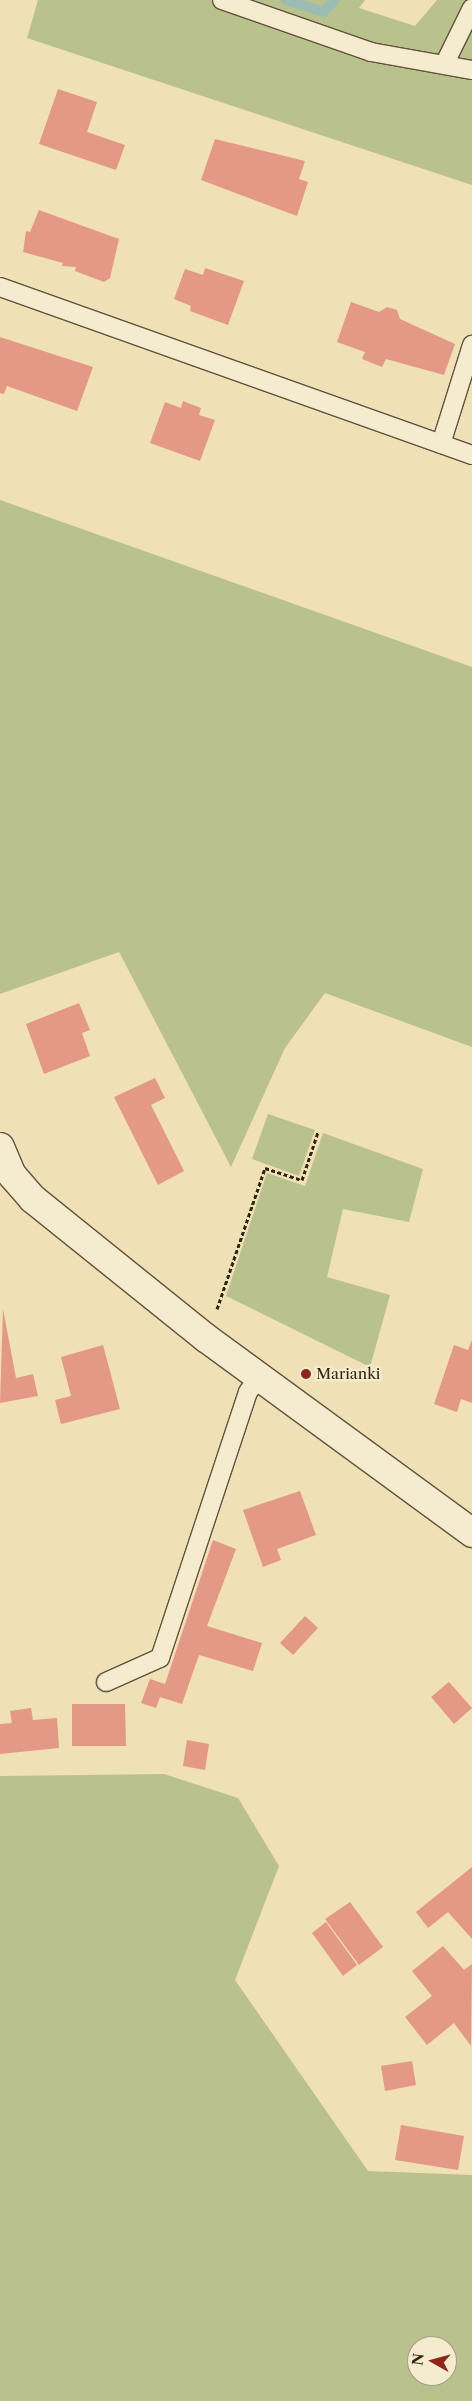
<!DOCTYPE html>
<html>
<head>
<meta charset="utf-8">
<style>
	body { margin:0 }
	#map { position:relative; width:472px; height:2401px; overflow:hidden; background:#efe0b5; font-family:"Libre Caslon Text",serif }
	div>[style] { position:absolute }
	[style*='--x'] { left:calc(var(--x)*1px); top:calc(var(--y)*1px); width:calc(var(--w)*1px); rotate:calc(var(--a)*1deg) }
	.green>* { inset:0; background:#b9c28d }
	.stream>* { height:10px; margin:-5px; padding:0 5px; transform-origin:5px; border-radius:5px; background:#9abcb2 }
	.building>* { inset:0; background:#e49986 }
	.path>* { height:3px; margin-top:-1.5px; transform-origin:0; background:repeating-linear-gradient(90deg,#322411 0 4px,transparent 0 6.5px) }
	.roads { filter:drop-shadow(1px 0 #61533a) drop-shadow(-1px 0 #61533a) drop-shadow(0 1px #61533a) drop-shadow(0 -1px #61533a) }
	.lane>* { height:18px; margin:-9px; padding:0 9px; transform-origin:9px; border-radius:9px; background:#f5ebcf }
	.street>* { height:28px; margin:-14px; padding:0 14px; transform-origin:14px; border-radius:14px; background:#f5ebcf }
	.dots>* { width:14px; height:14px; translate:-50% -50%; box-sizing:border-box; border:2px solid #f5ebcf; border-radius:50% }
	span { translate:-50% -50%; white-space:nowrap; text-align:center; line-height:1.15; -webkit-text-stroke:4.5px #f5ebcf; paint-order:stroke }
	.poi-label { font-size:15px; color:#322411 }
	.left { translate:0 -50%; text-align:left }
	.north { position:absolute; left:407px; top:2336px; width:50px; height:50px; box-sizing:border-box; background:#f5ebcf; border:1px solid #a79b83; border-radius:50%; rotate:277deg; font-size:14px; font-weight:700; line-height:20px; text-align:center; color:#322411 }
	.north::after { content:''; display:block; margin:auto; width:18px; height:22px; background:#8f2418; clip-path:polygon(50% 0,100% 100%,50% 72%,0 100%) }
</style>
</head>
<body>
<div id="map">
	<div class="green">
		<i style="clip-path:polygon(38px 0,365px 0,359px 8px,415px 26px,437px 0,472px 0,472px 185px,27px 38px)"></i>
		<i style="clip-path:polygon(0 500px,472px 667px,472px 1047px,325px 993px,285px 1048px,231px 1167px,119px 952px,0 994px)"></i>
		<i style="clip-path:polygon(268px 1114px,315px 1130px,299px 1176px,252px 1159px)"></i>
		<i style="clip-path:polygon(323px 1133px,423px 1169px,409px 1222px,343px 1209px,327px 1277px,390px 1295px,370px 1367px,226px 1296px,267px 1173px,305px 1186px)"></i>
		<i style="clip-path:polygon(evenodd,164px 1774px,238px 1798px,279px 1866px,235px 1980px,368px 2171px,472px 2175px,472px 2401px,0 2401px,0 1776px,164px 1774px,417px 2346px,447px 2346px,447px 2376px,417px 2376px,417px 2346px)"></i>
	</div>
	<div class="stream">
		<i style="--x:286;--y:0;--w:39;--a:18"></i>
		<i style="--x:323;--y:12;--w:17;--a:-45"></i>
	</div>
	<div class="building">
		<i style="clip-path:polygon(58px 89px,97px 102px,87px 132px,125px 145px,116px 170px,39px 144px)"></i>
		<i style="clip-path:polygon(215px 139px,305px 161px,299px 179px,308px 182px,297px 216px,201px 180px)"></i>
		<i style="clip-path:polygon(39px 210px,119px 239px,110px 278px,104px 282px,75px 271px,76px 267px,62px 266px,63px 263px,23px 252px,26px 231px,30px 232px)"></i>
		<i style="clip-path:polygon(205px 268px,244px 281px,228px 325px,190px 311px,191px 306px,174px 299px,185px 269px,203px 275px)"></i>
		<i style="clip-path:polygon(351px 302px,379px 312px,387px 307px,397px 310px,400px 319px,455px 344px,444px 375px,386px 359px,382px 367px,362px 359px,365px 352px,337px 342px)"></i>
		<i style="clip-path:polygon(0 337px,93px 367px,77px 411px,7px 386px,4px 394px,0 393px)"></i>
		<i style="clip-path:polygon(183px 401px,201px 408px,199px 415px,215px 420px,200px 461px,150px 443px,165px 402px,181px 408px)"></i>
		<i style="clip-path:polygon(79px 1003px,90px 1030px,82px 1033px,90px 1056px,44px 1074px,26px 1024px)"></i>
		<i style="clip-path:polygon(155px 1078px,165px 1098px,151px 1105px,184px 1171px,158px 1185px,114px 1097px)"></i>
		<i style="clip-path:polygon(3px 1309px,16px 1378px,33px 1374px,38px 1396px,0 1403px)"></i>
		<i style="clip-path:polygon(472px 1340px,472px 1403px,461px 1399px,457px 1412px,434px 1404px,454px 1345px,468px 1350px)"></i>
		<i style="clip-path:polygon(103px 1345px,120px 1409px,61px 1424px,55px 1400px,71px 1396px,61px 1357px)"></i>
		<i style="clip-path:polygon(300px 1491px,316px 1535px,277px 1549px,281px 1560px,263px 1567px,243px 1510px)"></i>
		<i style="clip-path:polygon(213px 1540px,236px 1549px,207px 1626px,262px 1643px,253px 1671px,199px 1655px,182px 1704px,160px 1697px,156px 1708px,141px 1703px,150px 1679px,165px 1684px)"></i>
		<i style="clip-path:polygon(305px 1616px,318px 1628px,293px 1655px,280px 1643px)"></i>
		<i style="clip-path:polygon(449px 1682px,472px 1708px,454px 1724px,431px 1697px)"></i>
		<i style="clip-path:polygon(72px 1704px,125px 1704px,126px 1746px,72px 1746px)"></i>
		<i style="clip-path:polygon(31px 1708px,33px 1720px,57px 1718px,59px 1748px,0 1754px,0 1724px,12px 1723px,10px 1711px)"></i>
		<i style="clip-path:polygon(187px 1740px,209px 1744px,205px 1770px,183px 1766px)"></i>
		<i style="clip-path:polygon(472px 1867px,472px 1939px,448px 1912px,428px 1928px,416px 1912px)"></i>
		<i style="clip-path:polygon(350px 1902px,383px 1947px,359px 1965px,325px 1919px)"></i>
		<i style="clip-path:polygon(326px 1922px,357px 1965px,343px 1976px,312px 1933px)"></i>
		<i style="clip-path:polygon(443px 1946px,464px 1970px,472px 1964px,471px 2046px,454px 2023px,427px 2045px,405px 2017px,432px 1996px,412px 1971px)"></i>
		<i style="clip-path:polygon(412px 2061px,416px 2085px,385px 2091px,381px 2066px)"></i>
		<i style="clip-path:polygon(401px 2125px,464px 2136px,458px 2170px,395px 2160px)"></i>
	</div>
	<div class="path">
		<i style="--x:217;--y:1309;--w:149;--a:-71.2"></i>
		<i style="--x:265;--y:1168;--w:39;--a:18"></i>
		<i style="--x:302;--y:1180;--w:51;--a:-71.6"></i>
	</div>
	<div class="roads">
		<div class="lane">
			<i style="--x:222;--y:0;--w:158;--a:19.2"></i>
			<i style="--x:371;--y:52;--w:103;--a:10.1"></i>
			<i style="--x:445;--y:63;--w:61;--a:-63.9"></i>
			<i style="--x:0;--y:287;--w:501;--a:19.59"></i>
			<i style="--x:441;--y:444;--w:104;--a:-72.6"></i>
			<i style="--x:106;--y:1682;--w:59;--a:-24"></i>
			<i style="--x:160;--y:1658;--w:280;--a:-71.7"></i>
			<i style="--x:248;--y:1392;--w:20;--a:-53"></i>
		</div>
		<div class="street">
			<i style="--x:0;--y:1147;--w:30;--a:67"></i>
			<i style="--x:12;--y:1175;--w:32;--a:49"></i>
			<i style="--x:33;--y:1199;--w:222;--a:38.8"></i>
			<i style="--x:206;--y:1338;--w:330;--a:36.2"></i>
		</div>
	</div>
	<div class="dots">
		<i style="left:306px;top:1374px;background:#8f2418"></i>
	</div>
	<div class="poi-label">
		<span class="left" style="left:316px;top:1374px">Marianki</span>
	</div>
	<div class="north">N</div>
</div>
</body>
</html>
